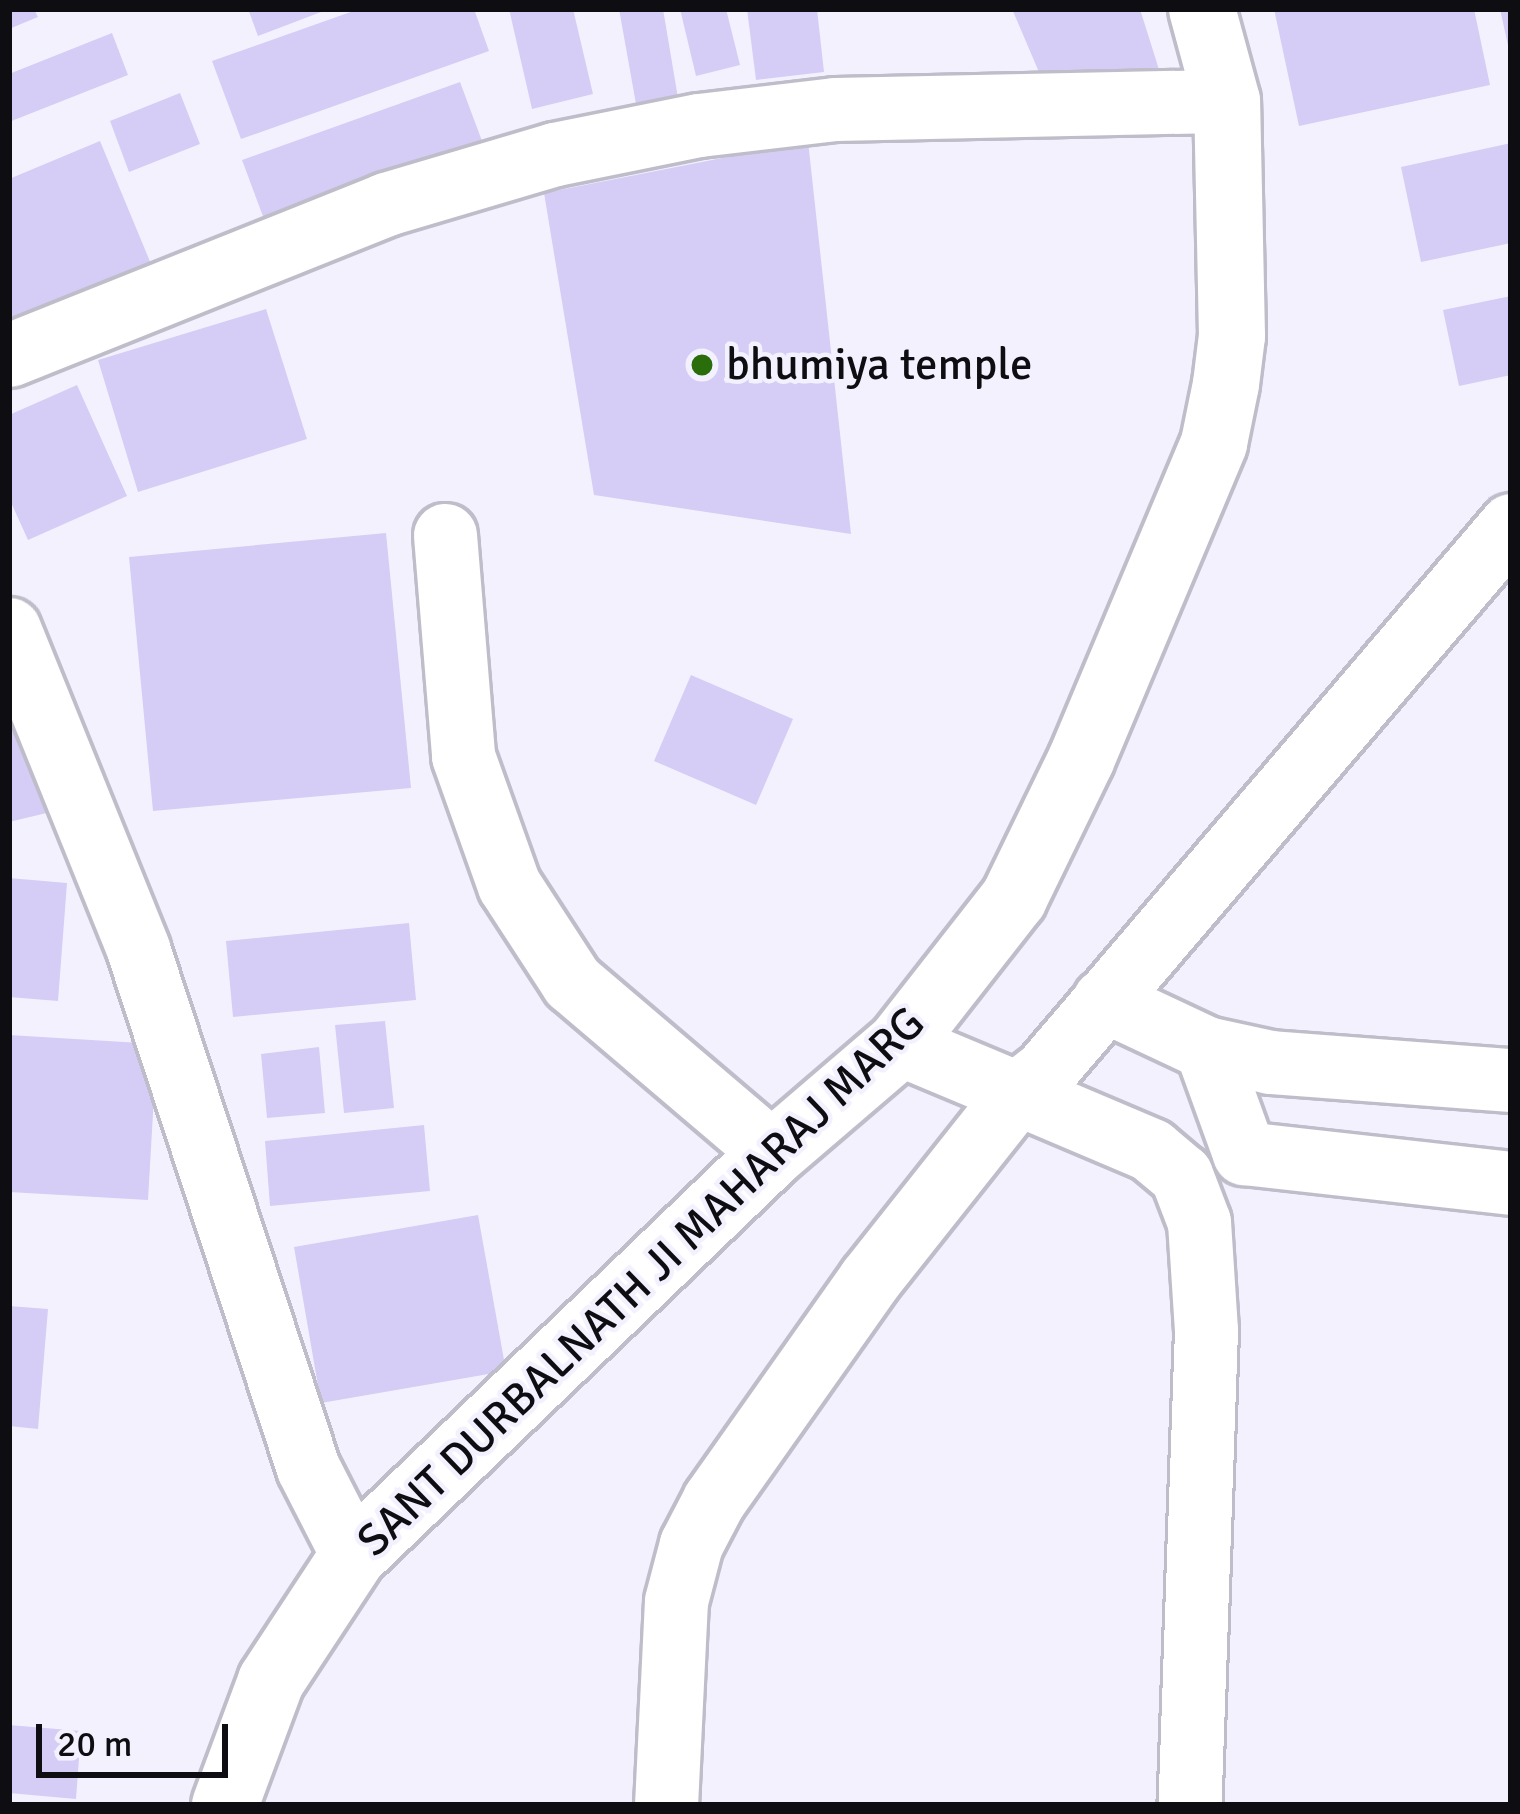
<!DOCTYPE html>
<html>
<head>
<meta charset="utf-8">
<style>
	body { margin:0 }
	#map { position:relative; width:1520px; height:1814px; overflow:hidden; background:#f4f1ff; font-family:Signika,sans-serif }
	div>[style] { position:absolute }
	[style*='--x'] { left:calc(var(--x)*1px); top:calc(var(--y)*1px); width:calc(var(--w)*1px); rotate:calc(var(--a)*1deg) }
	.building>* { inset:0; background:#d5cdf5 }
	.roads { filter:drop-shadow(3px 0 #bfbdc9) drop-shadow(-3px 0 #bfbdc9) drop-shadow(0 3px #bfbdc9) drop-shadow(0 -3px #bfbdc9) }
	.minor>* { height:63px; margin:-31.5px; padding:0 31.5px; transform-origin:31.5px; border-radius:31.5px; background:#fff }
	.tertiary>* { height:66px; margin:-33px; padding:0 33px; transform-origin:33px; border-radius:33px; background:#fff }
	.dots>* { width:33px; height:33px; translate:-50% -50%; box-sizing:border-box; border:6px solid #f4f1ff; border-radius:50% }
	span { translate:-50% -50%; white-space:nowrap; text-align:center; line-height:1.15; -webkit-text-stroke:9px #f4f1ff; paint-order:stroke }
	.poi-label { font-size:45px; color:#0e0d12 }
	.left { translate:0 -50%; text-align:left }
	.street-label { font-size:45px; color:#0e0d12 }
	.frame { position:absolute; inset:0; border:12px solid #0e0d12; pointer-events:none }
	.scale { position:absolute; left:36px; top:1724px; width:192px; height:54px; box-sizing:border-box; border:6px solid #0e0d12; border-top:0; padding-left:15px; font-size:36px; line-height:42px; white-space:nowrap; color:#0e0d12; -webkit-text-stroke:9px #f4f1ff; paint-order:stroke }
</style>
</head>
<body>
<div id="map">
	<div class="building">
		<i style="clip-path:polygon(9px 9px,34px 9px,38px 17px,9px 29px)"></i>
		<i style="clip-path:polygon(248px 9px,329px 9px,258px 36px)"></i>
		<i style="clip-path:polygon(359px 9px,474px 9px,489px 51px,241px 139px,212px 61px)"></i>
		<i style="clip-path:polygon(509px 9px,573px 9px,593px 94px,532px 109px)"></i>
		<i style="clip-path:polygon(619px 9px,663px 9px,678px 98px,636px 104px)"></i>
		<i style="clip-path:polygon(680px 9px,726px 9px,740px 65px,696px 76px)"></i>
		<i style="clip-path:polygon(747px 9px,817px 9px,824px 72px,756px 80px)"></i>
		<i style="clip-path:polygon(1012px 9px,1140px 9px,1161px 76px,1050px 98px)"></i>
		<i style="clip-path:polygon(1274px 9px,1474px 9px,1490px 85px,1299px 126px)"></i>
		<i style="clip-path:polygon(1500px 9px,1511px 9px,1511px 50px,1509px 50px)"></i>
		<i style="clip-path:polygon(112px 33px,128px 75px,9px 122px,9px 74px)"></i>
		<i style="clip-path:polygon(460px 82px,485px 149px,267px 227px,242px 160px)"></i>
		<i style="clip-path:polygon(180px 93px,200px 144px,129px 172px,110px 121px)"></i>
		<i style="clip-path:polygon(100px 141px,161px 288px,9px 352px,9px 179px)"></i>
		<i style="clip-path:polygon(808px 141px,851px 534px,594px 495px,544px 193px)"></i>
		<i style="clip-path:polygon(1511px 143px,1511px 243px,1421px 262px,1401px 167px)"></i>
		<i style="clip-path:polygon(1511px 296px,1511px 375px,1459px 386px,1443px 310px)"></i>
		<i style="clip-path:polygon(266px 309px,307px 439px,138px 492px,98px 360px)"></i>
		<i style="clip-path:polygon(77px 385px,127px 496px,28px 540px,9px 498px,9px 415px)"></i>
		<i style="clip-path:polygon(386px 533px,411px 788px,153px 811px,129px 557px)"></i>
		<i style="clip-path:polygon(691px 675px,793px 719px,756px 805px,654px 761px)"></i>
		<i style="clip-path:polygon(31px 713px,55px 811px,9px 822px,9px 718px)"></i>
		<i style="clip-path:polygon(9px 878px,67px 883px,58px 1001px,9px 997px)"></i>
		<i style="clip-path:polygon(409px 923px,416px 1000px,233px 1017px,226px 941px)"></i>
		<i style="clip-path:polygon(385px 1021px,394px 1108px,344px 1113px,335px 1025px)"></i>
		<i style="clip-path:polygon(9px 1035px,157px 1044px,148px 1200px,9px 1192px)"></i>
		<i style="clip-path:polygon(319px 1047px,325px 1113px,267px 1118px,261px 1054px)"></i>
		<i style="clip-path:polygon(424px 1125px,430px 1191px,270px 1206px,265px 1141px)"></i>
		<i style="clip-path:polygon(478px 1215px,506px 1371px,321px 1403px,294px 1247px)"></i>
		<i style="clip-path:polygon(9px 1306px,48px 1309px,38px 1429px,9px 1426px)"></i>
		<i style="clip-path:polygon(9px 1725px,81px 1731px,76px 1799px,9px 1793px)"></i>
	</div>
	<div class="roads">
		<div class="minor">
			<i style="--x:9;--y:355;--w:406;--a:-21.8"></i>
			<i style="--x:386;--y:204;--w:176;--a:-16.5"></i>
			<i style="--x:555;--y:154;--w:147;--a:-11.4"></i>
			<i style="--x:699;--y:125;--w:137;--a:-6.7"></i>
			<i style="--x:835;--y:109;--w:392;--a:-1.2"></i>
			<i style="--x:445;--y:535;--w:222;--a:85.3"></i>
			<i style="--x:463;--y:756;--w:137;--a:70.4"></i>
			<i style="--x:509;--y:885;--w:116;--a:57"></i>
			<i style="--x:572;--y:982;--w:264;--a:40.4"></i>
			<i style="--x:9;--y:629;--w:345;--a:68"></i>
			<i style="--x:138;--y:949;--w:546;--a:71.86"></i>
			<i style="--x:308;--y:1468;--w:99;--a:62.9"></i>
			<i style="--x:1104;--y:1000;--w:113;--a:25.2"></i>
			<i style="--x:1206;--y:1048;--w:66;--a:12.3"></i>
			<i style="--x:1270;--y:1062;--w:242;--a:4.3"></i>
			<i style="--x:900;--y:1044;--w:127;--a:22.7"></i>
			<i style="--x:1017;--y:1093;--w:36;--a:-38"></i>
			<i style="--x:1045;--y:1071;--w:718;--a:-49.52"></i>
			<i style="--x:1206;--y:1048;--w:112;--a:70.1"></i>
			<i style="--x:1244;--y:1153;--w:269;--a:6.4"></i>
			<i style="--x:666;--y:1805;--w:204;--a:-87.2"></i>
			<i style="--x:676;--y:1601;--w:59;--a:-75.3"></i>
			<i style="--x:691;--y:1544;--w:50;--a:-62.4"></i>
			<i style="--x:714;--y:1500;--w:269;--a:-54.8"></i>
			<i style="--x:869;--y:1280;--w:238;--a:-51.6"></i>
			<i style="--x:1017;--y:1093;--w:146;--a:23"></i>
			<i style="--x:1151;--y:1150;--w:39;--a:40"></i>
			<i style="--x:1181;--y:1175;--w:50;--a:69"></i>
			<i style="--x:1199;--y:1222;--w:108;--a:86.3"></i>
			<i style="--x:1206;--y:1330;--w:475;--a:92"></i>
		</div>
		<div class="tertiary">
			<i style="--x:225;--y:1805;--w:132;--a:-69.6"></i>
			<i style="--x:271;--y:1681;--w:149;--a:-56.7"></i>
			<i style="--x:353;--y:1556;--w:582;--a:-43.82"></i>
			<i style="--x:773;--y:1153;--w:167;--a:-40.6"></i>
			<i style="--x:900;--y:1044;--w:185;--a:-52"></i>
			<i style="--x:1014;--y:898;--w:153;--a:-64.1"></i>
			<i style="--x:1081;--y:760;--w:344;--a:-67.2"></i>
			<i style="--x:1214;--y:443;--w:60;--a:-78.5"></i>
			<i style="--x:1226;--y:384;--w:48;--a:-82.9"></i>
			<i style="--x:1232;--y:336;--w:235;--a:-91.2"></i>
			<i style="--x:1227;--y:101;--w:95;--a:-105.2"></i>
		</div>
	</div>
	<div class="dots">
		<i style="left:702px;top:365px;background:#296e0b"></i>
	</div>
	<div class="poi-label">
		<span class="left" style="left:726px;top:365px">bhumiya temple</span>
	</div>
	<div class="street-label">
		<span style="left:641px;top:1282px;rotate:-44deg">SANT DURBALNATH JI MAHARAJ MARG</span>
	</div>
	<div class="frame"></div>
	<div class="scale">20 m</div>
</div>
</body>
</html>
